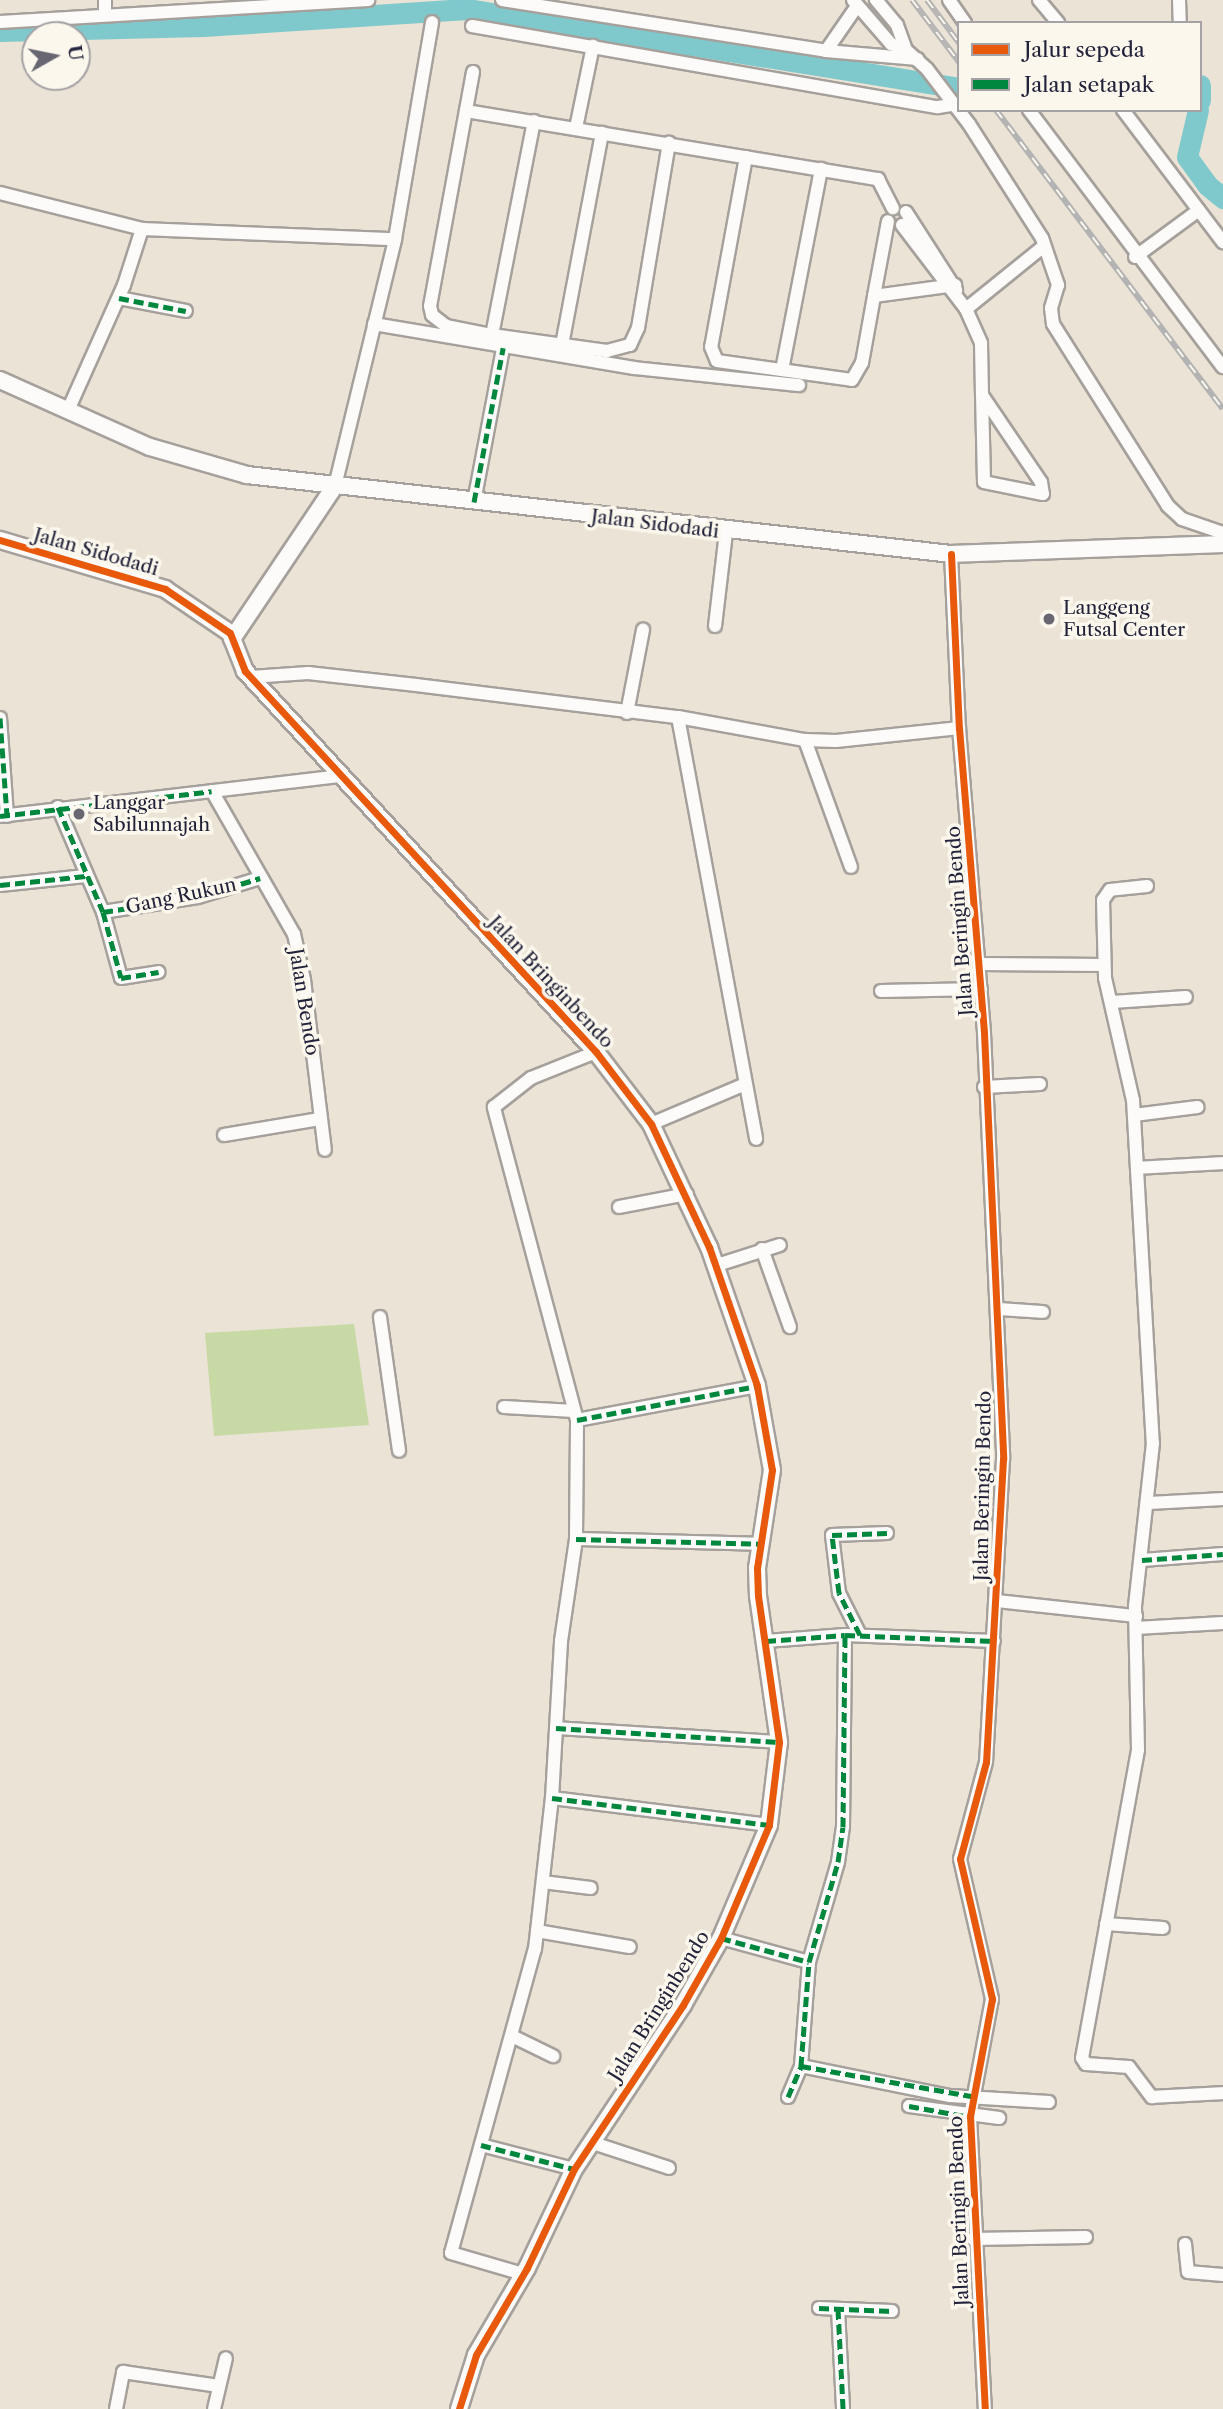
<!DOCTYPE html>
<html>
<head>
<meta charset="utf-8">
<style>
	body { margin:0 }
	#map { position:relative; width:1223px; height:2409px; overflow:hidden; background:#ebe3d5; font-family:"Libre Caslon Text",serif }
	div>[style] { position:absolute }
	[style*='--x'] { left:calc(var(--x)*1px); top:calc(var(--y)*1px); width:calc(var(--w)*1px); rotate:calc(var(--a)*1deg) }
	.green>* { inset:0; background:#c7d9a5 }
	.river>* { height:21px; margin:-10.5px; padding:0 10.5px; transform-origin:10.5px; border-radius:10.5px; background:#7fc9cd }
	.roads { filter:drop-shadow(2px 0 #a5a09b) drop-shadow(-2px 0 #a5a09b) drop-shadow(0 2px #a5a09b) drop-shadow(0 -2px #a5a09b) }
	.minor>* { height:12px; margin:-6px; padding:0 6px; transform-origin:6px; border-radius:6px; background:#fcfbf9 }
	.tertiary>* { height:16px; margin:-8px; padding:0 8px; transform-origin:8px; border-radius:8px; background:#fcfbf9 }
	.rail>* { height:6px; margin-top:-3px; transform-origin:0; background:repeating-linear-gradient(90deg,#fbf7ec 0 10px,#b4b3b4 0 20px); box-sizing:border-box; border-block:2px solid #b4b3b4 }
	.quiet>* { height:5px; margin-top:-2.5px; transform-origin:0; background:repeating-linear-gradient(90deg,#00873e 0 10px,transparent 0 15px) }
	.cycleway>* { height:7px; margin:-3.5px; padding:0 3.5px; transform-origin:3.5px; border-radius:3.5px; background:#e8590c }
	.dots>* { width:19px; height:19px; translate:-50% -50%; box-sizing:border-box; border:4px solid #fbf7ec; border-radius:50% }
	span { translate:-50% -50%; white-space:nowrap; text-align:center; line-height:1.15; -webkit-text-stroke:7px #fbf7ec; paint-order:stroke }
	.street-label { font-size:19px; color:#22223b }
	.poi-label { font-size:19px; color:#22223b }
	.left { translate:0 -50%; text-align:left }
	.legend { position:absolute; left:957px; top:21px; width:245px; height:91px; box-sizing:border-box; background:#fbf7ec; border:2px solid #a4a2a5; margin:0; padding:9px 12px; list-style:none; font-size:21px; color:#22223b }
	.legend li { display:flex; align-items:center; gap:14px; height:35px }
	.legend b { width:35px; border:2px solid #a4a2a5 }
	.north { position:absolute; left:21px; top:21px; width:70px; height:70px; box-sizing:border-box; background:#fbf7ec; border:2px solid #a4a2a5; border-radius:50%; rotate:81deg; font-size:19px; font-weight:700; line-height:28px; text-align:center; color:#22223b }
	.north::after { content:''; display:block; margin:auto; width:24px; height:32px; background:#686671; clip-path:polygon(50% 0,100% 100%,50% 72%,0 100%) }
</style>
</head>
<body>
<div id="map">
	<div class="green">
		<i style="clip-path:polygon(354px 1324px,369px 1425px,214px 1436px,205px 1333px)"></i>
	</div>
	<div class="river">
		<i style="--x:0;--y:31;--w:203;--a:-1.4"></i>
		<i style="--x:203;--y:26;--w:265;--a:-3.7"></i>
		<i style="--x:467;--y:9;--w:498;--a:9.1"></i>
		<i style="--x:1200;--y:85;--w:15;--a:90"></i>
		<i style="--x:1198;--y:110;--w:48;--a:103.2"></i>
		<i style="--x:1187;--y:157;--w:34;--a:54"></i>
		<i style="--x:1207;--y:185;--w:21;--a:39"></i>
	</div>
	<div class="roads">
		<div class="minor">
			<i style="--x:502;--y:0;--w:328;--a:8.9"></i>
			<i style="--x:826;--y:51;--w:55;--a:-55.4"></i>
			<i style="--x:853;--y:0;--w:58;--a:49.2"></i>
			<i style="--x:891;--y:44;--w:16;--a:22"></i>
			<i style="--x:906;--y:50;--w:27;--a:-110"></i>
			<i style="--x:897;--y:25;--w:33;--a:-130"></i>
			<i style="--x:949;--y:0;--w:28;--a:55"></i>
			<i style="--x:1039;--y:0;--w:30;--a:50"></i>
			<i style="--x:1179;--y:0;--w:23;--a:88"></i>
			<i style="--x:105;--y:15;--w:15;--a:-90"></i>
			<i style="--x:0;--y:22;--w:369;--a:-3.4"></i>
			<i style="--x:472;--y:26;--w:473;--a:9.9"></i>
			<i style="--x:938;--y:107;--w:15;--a:-8"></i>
			<i style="--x:906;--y:50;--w:28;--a:42"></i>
			<i style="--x:927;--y:69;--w:69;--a:52.6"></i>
			<i style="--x:969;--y:124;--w:135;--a:57.4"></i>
			<i style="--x:1042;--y:238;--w:50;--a:71.2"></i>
			<i style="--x:1058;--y:285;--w:24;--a:107"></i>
			<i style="--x:1051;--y:308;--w:16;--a:83"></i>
			<i style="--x:1053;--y:324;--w:215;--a:57.7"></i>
			<i style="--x:1168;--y:506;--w:19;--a:43"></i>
			<i style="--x:1182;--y:519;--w:43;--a:18.9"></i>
			<i style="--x:826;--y:51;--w:92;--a:5"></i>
			<i style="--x:473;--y:72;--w:238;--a:100.4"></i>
			<i style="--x:430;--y:306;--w:9;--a:77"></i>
			<i style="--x:432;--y:315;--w:18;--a:38"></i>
			<i style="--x:446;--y:326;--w:47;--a:11.1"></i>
			<i style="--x:1029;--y:110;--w:322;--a:53"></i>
			<i style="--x:1123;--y:110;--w:166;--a:52.9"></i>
			<i style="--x:466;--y:111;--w:418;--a:9.4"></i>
			<i style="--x:878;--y:179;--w:33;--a:63"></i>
			<i style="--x:534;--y:121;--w:218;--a:101.1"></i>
			<i style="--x:492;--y:335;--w:116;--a:7.9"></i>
			<i style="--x:607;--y:351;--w:24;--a:-15"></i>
			<i style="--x:630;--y:345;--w:19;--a:-65"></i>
			<i style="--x:638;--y:328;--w:188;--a:-80.5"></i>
			<i style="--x:576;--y:128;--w:84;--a:-78.3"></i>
			<i style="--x:746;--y:157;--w:193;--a:100.4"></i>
			<i style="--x:711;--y:347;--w:15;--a:67"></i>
			<i style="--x:717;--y:361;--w:136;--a:8"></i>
			<i style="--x:852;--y:380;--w:20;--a:-60"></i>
			<i style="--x:862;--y:363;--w:68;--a:-79.8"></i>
			<i style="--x:874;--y:296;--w:82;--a:-7.7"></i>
			<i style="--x:0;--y:193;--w:146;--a:14.2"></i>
			<i style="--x:142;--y:229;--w:253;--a:2.3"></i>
			<i style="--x:906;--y:212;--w:93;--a:57.3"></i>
			<i style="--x:902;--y:225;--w:106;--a:52.7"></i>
			<i style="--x:966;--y:309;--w:37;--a:66"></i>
			<i style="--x:981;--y:343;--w:52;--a:88.9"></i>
			<i style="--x:982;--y:395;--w:105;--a:55.9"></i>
			<i style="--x:1041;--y:482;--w:12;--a:81"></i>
			<i style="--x:1043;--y:494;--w:60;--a:-168.5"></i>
			<i style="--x:984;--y:482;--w:87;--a:-91.3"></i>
			<i style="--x:1135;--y:257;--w:79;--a:-36.3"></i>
			<i style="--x:874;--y:296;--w:76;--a:-79.4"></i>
			<i style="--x:119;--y:298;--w:68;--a:11"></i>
			<i style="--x:966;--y:309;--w:100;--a:-38.9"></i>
			<i style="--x:374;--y:324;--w:264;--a:9.6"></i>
			<i style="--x:634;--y:368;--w:166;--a:5.9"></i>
			<i style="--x:562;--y:345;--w:216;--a:-79.3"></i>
			<i style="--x:782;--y:370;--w:205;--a:-79"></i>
			<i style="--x:69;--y:408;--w:135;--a:-65.9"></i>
			<i style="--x:124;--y:285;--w:59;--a:-72.2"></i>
			<i style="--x:335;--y:486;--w:254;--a:-76.3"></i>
			<i style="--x:395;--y:239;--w:220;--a:-80.3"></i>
			<i style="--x:474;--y:502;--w:157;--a:-79.3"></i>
			<i style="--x:951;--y:554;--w:174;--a:87.4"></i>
			<i style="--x:959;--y:728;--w:306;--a:85.3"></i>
			<i style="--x:984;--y:1033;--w:426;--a:87.4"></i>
			<i style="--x:1003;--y:1459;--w:303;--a:93.2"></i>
			<i style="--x:986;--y:1762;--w:100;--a:105"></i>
			<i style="--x:960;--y:1859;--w:144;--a:77.1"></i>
			<i style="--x:992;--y:1999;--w:119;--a:100.6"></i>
			<i style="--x:970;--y:2116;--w:293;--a:87.1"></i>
			<i style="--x:715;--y:626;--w:95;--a:-83.3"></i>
			<i style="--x:251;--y:677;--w:57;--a:-4"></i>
			<i style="--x:308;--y:673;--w:109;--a:6.3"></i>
			<i style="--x:416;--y:685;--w:264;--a:7"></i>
			<i style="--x:678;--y:717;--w:129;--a:10.3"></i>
			<i style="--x:805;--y:740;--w:31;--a:2"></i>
			<i style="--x:836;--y:741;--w:124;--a:-6"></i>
			<i style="--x:627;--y:713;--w:85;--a:-79.1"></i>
			<i style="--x:678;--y:717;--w:429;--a:79.5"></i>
			<i style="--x:0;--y:718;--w:98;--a:85.9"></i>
			<i style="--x:805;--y:740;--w:135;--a:70.1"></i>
			<i style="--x:212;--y:791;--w:165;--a:60.2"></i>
			<i style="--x:294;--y:934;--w:47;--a:77.7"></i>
			<i style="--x:304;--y:980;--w:171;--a:83"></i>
			<i style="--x:58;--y:807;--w:114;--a:66.8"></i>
			<i style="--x:103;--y:912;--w:68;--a:74.7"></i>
			<i style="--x:121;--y:978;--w:38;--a:-9"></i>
			<i style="--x:0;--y:816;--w:344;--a:-6.7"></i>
			<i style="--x:0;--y:885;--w:86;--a:-6"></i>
			<i style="--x:1147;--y:886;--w:37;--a:174"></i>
			<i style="--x:1110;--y:890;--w:12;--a:125"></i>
			<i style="--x:1103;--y:900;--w:78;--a:88.5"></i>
			<i style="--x:1105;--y:978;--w:125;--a:77.1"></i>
			<i style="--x:1133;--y:1100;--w:344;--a:86.7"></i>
			<i style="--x:1153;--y:1443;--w:165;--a:96.3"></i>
			<i style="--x:1135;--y:1607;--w:143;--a:88.8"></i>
			<i style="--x:1138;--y:1750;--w:313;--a:100.3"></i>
			<i style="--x:1082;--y:2058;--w:7;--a:56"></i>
			<i style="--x:1086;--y:2064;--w:43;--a:4"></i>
			<i style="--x:1129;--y:2067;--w:38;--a:53"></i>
			<i style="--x:1152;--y:2097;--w:71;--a:-3.2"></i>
			<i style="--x:103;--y:912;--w:96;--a:-9"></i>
			<i style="--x:198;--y:897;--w:65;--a:-17"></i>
			<i style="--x:980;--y:964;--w:124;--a:0.5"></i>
			<i style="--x:881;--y:991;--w:100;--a:-1.1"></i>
			<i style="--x:1112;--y:1002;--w:74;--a:-3.9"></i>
			<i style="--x:984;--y:1087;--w:56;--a:-3.1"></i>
			<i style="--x:1134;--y:1115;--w:64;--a:-7.2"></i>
			<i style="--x:651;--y:1124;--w:100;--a:-23"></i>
			<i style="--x:224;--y:1135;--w:97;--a:-9.5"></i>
			<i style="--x:1137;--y:1168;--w:86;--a:-3.3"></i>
			<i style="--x:619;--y:1207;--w:69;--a:-10.8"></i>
			<i style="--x:762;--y:1249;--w:83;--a:70.3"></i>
			<i style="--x:714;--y:1266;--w:69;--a:-17.7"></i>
			<i style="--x:998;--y:1309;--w:45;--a:3.8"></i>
			<i style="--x:380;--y:1317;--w:135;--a:81.9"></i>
			<i style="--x:504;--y:1407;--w:70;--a:3.3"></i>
			<i style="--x:577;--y:1420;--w:183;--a:-10.7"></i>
			<i style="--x:1149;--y:1503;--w:74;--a:-3.1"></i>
			<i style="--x:576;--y:1539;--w:185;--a:1.5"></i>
			<i style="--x:1142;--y:1560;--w:81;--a:-4.2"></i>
			<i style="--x:997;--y:1601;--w:140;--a:6.2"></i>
			<i style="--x:1136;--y:1628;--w:87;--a:-3.3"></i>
			<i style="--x:860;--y:1635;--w:47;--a:-116.6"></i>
			<i style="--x:839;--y:1593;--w:58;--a:-96.9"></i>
			<i style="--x:832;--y:1535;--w:55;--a:-2.1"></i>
			<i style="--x:766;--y:1641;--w:79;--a:-4.3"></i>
			<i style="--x:845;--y:1635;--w:149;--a:2.3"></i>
			<i style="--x:556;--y:1728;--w:223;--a:3.6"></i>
			<i style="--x:552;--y:1798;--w:219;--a:7.1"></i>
			<i style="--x:543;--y:1882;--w:48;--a:7.1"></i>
			<i style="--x:1106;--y:1924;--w:57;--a:4"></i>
			<i style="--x:537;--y:1931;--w:94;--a:9.8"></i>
			<i style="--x:721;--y:1938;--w:91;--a:15.3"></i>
			<i style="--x:512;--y:2036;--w:46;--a:26"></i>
			<i style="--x:801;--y:2066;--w:152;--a:11.4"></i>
			<i style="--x:950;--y:2096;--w:99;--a:3.5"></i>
			<i style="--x:788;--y:2097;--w:34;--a:-67"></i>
			<i style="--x:801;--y:2066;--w:104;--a:-85.6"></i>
			<i style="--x:809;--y:1962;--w:104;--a:-73.8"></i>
			<i style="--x:838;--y:1862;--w:35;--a:-82"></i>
			<i style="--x:843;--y:1827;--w:192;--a:-89.4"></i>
			<i style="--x:909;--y:2106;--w:91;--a:7.6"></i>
			<i style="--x:590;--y:2142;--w:83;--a:18.2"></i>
			<i style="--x:481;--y:2145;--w:96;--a:14.5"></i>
			<i style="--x:973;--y:2239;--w:113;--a:-1"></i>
			<i style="--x:1185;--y:2244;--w:28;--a:84"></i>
			<i style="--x:1188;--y:2272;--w:35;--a:5"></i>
			<i style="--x:523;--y:2274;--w:75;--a:-163.7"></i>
			<i style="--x:451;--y:2253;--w:315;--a:-74.6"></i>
			<i style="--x:535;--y:1949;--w:152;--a:-83.6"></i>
			<i style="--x:552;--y:1798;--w:157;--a:-86.7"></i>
			<i style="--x:561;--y:1641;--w:103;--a:-81.6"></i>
			<i style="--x:576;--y:1539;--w:119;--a:-89.5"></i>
			<i style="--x:577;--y:1420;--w:324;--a:-104.9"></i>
			<i style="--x:494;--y:1107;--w:47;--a:-38.1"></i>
			<i style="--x:531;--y:1078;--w:70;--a:-21.8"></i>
			<i style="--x:819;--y:2308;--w:73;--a:2.4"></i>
			<i style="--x:838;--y:2309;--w:100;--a:87.1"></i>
			<i style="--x:116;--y:2409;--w:38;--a:-79"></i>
			<i style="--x:123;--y:2372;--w:97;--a:8.3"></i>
			<i style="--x:214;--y:2409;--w:52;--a:-76.8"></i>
		</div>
		<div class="tertiary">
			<i style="--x:0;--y:380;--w:164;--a:24.1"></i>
			<i style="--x:150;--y:447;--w:101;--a:16.1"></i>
			<i style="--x:247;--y:475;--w:708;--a:6.4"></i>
			<i style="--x:951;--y:554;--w:272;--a:-2.1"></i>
			<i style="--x:0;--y:540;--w:172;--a:16.5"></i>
			<i style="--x:165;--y:589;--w:78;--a:34.1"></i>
			<i style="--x:230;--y:633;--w:41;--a:68.5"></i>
			<i style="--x:245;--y:671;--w:518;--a:47.35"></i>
			<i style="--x:596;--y:1052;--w:91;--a:52.6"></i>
			<i style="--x:651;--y:1124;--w:136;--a:64.8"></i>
			<i style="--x:709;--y:1247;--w:147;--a:70.9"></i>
			<i style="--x:757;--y:1386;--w:85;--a:79.9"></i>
			<i style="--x:772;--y:1470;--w:99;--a:98.7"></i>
			<i style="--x:757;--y:1568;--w:28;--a:88"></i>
			<i style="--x:758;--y:1596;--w:148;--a:81.8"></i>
			<i style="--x:779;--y:1742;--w:84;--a:96.9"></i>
			<i style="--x:769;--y:1825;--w:123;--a:113"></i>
			<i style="--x:721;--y:1938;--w:77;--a:119.6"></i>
			<i style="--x:683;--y:2005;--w:197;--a:123.6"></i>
			<i style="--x:574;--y:2169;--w:110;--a:115.4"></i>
			<i style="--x:527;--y:2268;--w:101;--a:120.4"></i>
			<i style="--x:476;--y:2355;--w:57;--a:107.5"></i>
			<i style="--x:232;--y:639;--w:184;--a:-56.1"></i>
		</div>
	</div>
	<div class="rail">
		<i style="--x:912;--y:0;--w:78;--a:52.8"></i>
		<i style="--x:927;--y:0;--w:54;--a:53.3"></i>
		<i style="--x:996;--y:110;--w:375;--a:52.8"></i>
	</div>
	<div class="quiet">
		<i style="--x:119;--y:298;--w:68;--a:11"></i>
		<i style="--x:474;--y:502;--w:157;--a:-79.3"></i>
		<i style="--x:0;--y:718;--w:98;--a:85.9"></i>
		<i style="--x:58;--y:807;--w:114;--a:66.8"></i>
		<i style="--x:103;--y:912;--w:68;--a:74.7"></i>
		<i style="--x:121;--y:978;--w:38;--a:-9"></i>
		<i style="--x:0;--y:816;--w:213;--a:-6.7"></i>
		<i style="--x:0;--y:885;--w:86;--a:-6"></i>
		<i style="--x:103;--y:912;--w:96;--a:-9"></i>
		<i style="--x:198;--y:897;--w:65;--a:-17"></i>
		<i style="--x:577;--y:1420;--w:183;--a:-10.7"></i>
		<i style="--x:576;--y:1539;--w:185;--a:1.5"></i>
		<i style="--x:1142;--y:1560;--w:81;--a:-4.2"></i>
		<i style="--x:860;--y:1635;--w:47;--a:-116.6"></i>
		<i style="--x:839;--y:1593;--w:58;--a:-96.9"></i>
		<i style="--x:832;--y:1535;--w:55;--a:-2.1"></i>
		<i style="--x:766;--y:1641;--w:79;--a:-4.3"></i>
		<i style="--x:845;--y:1635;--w:149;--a:2.3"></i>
		<i style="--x:556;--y:1728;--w:223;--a:3.6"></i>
		<i style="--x:552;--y:1798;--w:219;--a:7.1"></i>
		<i style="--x:721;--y:1938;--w:91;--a:15.3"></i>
		<i style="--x:801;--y:2066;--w:174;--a:10"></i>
		<i style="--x:788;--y:2097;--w:34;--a:-67"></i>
		<i style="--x:801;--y:2066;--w:104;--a:-85.6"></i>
		<i style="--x:809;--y:1962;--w:104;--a:-73.8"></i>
		<i style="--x:838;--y:1862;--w:35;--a:-82"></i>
		<i style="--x:843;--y:1827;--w:192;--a:-89.4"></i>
		<i style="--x:909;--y:2106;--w:62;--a:10.2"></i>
		<i style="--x:481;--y:2145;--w:96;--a:14.5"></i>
		<i style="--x:819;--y:2308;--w:73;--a:2.4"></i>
		<i style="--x:838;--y:2309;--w:100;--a:87.1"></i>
	</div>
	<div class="cycleway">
		<i style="--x:0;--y:540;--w:172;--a:16.5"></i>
		<i style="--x:165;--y:589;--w:78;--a:34.1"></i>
		<i style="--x:230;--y:633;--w:41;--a:68.5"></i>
		<i style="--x:245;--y:671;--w:518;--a:47.35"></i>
		<i style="--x:596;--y:1052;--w:91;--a:52.6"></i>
		<i style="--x:651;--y:1124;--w:136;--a:64.8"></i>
		<i style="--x:709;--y:1247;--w:147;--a:70.9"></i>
		<i style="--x:757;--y:1386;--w:85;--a:79.9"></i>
		<i style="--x:772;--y:1470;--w:99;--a:98.7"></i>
		<i style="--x:757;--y:1568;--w:28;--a:88"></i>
		<i style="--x:758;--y:1596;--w:148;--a:81.8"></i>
		<i style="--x:779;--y:1742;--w:84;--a:96.9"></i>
		<i style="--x:769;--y:1825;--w:123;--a:113"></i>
		<i style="--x:721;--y:1938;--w:77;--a:119.6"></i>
		<i style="--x:683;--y:2005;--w:197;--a:123.6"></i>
		<i style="--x:574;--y:2169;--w:110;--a:115.4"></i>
		<i style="--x:527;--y:2268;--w:101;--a:120.4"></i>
		<i style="--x:476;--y:2355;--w:57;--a:107.5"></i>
		<i style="--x:951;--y:554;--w:174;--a:87.4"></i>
		<i style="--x:959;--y:728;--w:306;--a:85.3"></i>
		<i style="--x:984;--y:1033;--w:426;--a:87.4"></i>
		<i style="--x:1003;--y:1459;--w:303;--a:93.2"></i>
		<i style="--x:986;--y:1762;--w:100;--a:105"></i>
		<i style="--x:960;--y:1859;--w:144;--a:77.1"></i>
		<i style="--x:992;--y:1999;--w:119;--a:100.6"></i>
		<i style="--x:970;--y:2116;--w:293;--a:87.1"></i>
	</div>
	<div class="dots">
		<i style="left:1049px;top:619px;background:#686671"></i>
		<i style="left:79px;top:814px;background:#686671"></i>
	</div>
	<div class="street-label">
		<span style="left:655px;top:524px;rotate:7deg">Jalan Sidodadi</span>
		<span style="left:96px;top:552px;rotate:16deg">Jalan Sidodadi</span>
		<span style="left:181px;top:896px;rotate:-12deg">Gang Rukun</span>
		<span style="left:960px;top:921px;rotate:-94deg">Jalan Beringin Bendo</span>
		<span style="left:551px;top:982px;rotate:47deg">Jalan Bringinbendo</span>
		<span style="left:304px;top:1002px;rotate:81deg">Jalan Bendo</span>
		<span style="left:983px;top:1486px;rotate:-89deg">Jalan Beringin Bendo</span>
		<span style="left:659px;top:2006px;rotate:-58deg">Jalan Bringinbendo</span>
		<span style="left:959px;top:2211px;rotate:-92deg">Jalan Beringin Bendo</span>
	</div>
	<div class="poi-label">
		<span class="left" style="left:1063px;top:619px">Langgeng<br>Futsal Center</span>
		<span class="left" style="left:93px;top:814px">Langgar<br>Sabilunnajah</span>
	</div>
	<ul class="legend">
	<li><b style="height:9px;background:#e8590c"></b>Jalur sepeda</li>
	<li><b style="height:9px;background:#00873e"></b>Jalan setapak</li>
	</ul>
	<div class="north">U</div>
</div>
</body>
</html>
